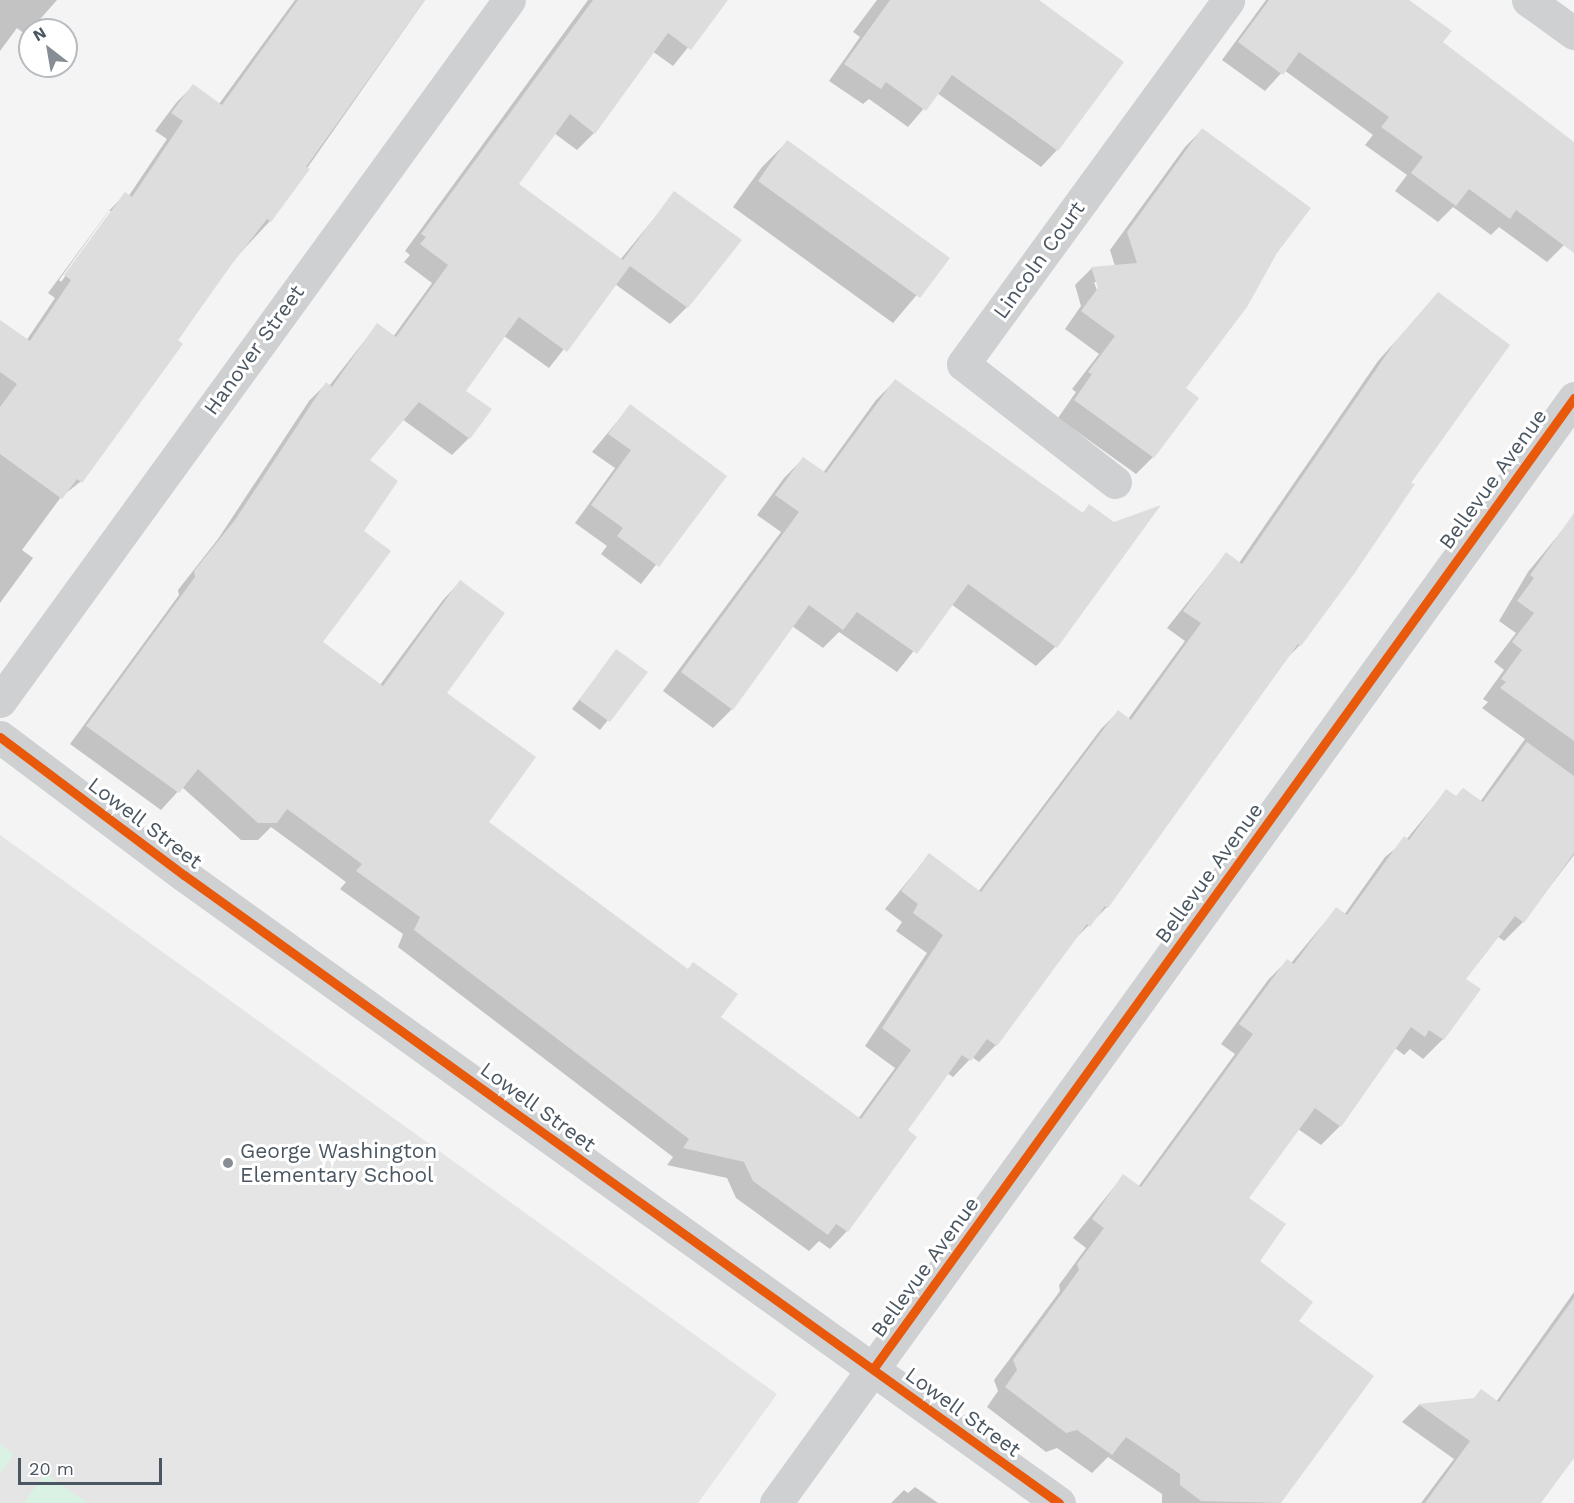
<!DOCTYPE html>
<html>
<head>
<meta charset="utf-8">
<style>
	body { margin:0 }
	#map { position:relative; width:1574px; height:1503px; overflow:hidden; background:#f4f4f4; font-family:"Work Sans",sans-serif }
	div>[style] { position:absolute }
	[style*='--x'] { left:calc(var(--x)*1px); top:calc(var(--y)*1px); width:calc(var(--w)*1px); rotate:calc(var(--a)*1deg) }
	.education>* { inset:0; background:#e6e5e6 }
	.green>* { inset:0; background:#d9f2e3 }
	.shadow>* { inset:0; background:#0003 }
	.building>* { inset:0; background:#ddddde }
	.minor>* { height:33px; margin:-16.5px; padding:0 16.5px; transform-origin:16.5px; border-radius:16.5px; background:#ced0d2 }
	.cycleway>* { height:9px; margin:-4.5px; padding:0 4.5px; transform-origin:4.5px; border-radius:4.5px; background:#e8590c }
	.dots>* { width:16px; height:16px; translate:-50% -50%; box-sizing:border-box; border:3px solid #fff; border-radius:50% }
	span { translate:-50% -50%; white-space:nowrap; text-align:center; line-height:1.15; -webkit-text-stroke:6px #fff; paint-order:stroke }
	.street-label { font-size:21px; color:#4a5661 }
	.poi-label { font-size:21px; color:#4a5661 }
	.left { translate:0 -50%; text-align:left }
	.north { position:absolute; left:18px; top:18px; width:60px; height:60px; box-sizing:border-box; background:#fff; border:2px solid #b7bbc0; border-radius:50%; rotate:329deg; font-size:16px; font-weight:700; line-height:24px; text-align:center; color:#4a5661 }
	.north::after { content:''; display:block; margin:auto; width:21px; height:27px; background:#868d94; clip-path:polygon(50% 0,100% 100%,50% 72%,0 100%) }
	.scale { position:absolute; left:18px; top:1458px; width:144px; height:27px; box-sizing:border-box; border:3px solid #4a5661; border-top:0; padding-left:8px; font-size:18px; line-height:21px; white-space:nowrap; color:#4a5661; -webkit-text-stroke:4px #fff; paint-order:stroke }
</style>
</head>
<body>
<div id="map">
	<div class="education">
		<i style="clip-path:polygon(0 835px,777px 1394px,698px 1503px,0 1503px)"></i>
	</div>
	<div class="green">
		<i style="clip-path:polygon(0 1444px,14px 1454px,0 1473px)"></i>
		<i style="clip-path:polygon(45px 1473px,87px 1503px,24px 1503px)"></i>
	</div>
	<div class="shadow">
		<i style="clip-path:polygon(0 0,57px 0,26px 35px,17px 28px,0 51px)"></i>
		<i style="clip-path:polygon(evenodd,295px 0,425px 0,270px 221px,231px 263px,80px 482px,61px 497px,22px 550px,33px 558px,0 603px,0 323px,26px 341px,55px 298px,48px 293px,108px 212px,125px 194px,128px 197px,167px 139px,155px 131px,176px 103px,193px 86px,219px 104px,295px 0,109px 211px,113px 211px,61px 282px,59px 280px,109px 211px)"></i>
		<i style="clip-path:polygon(588px 0,726px 0,673px 66px,652px 51px,594px 133px,577px 150px,554px 133px,517px 184px,620px 260px,675px 193px,687px 307px,670px 324px,615px 284px,549px 368px,504px 336px,464px 391px,469px 438px,452px 455px,402px 419px,368px 460px,362px 531px,321px 642px,380px 685px,443px 600px,460px 582px,445px 693px,487px 822px,687px 970px,693px 964px,719px 1017px,858px 1119px,895px 1068px,865px 1046px,927px 953px,896px 931px,902px 922px,885px 909px,929px 855px,978px 892px,1101px 729px,1118px 712px,1128px 719px,1185px 641px,1167px 628px,1226px 554px,1239px 563px,1378px 361px,1438px 294px,1408px 484px,1300px 645px,1285px 660px,1107px 907px,1071px 943px,996px 1045px,979px 1062px,972px 1057px,953px 1077px,947px 1073px,906px 1131px,915px 1137px,847px 1231px,830px 1249px,819px 1241px,809px 1251px,736px 1198px,727px 1178px,667px 1165px,673px 1157px,398px 947px,403px 934px,340px 889px,346px 882px,271px 827px,258px 840px,241px 840px,182px 787px,161px 810px,70px 744px,179px 595px,178px 590px,218px 539px,309px 401px,326px 384px,329px 386px,377px 325px,393px 337px,432px 283px,404px 262px,410px 255px,405px 251px)"></i>
		<i style="clip-path:polygon(877px 0,1037px 0,1057px 150px,1041px 167px,937px 93px,908px 127px,869px 99px,863px 104px,829px 81px,860px 37px,853px 32px)"></i>
		<i style="clip-path:polygon(1266px 0,1407px 0,1441px 43px,1574px 143px,1574px 232px,1564px 245px,1547px 262px,1499px 227px,1491px 235px,1453px 207px,1438px 222px,1395px 191px,1407px 175px,1365px 145px,1373px 135px,1284px 70px,1265px 91px,1222px 60px)"></i>
		<i style="clip-path:polygon(evenodd,1202px 130px,1276px 252px,1184px 388px,1153px 457px,1136px 474px,1058px 418px,1076px 392px,1072px 389px,1099px 354px,1065px 329px,1081px 306px,1075px 285px,1092px 268px,1115px 266px,1110px 250px,1185px 147px,1202px 130px,1094px 282px,1097px 282px,1101px 295px,1099px 296px,1094px 282px)"></i>
		<i style="clip-path:polygon(788px 141px,948px 258px,893px 323px,733px 207px,762px 167px)"></i>
		<i style="clip-path:polygon(895px 381px,1081px 514px,1090px 506px,1113px 523px,1157px 508px,1055px 647px,1036px 666px,951px 604px,897px 672px,839px 632px,823px 648px,792px 626px,732px 709px,713px 728px,663px 691px,781px 532px,757px 515px,784px 478px,803px 459px,823px 473px,876px 400px)"></i>
		<i style="clip-path:polygon(630px 406px,725px 476px,641px 584px,601px 554px,607px 546px,575px 523px,615px 468px,592px 452px)"></i>
		<i style="clip-path:polygon(1574px 516px,1574px 855px,1523px 922px,1504px 941px,1497px 936px,1464px 979px,1479px 990px,1443px 1039px,1423px 1059px,1410px 1049px,1404px 1055px,1395px 1048px,1340px 1126px,1321px 1145px,1298px 1129px,1247px 1198px,1258px 1261px,1297px 1321px,1372px 1376px,1279px 1503px,1162px 1503px,1162px 1494px,1108px 1457px,1092px 1473px,1057px 1448px,1046px 1452px,987px 1407px,998px 1391px,994px 1380px,1060px 1291px,1059px 1285px,1086px 1248px,1073px 1238px,1123px 1176px,1138px 1187px,1235px 1054px,1221px 1044px,1268px 980px,1287px 961px,1291px 963px,1336px 909px,1344px 915px,1385px 857px,1406px 840px,1446px 791px,1455px 797px,1480px 802px,1525px 739px,1482px 708px,1488px 702px,1483px 699px,1504px 670px,1494px 662px,1516px 633px,1499px 621px,1528px 572px)"></i>
		<i style="clip-path:polygon(617px 651px,646px 672px,600px 730px,572px 709px)"></i>
		<i style="clip-path:polygon(1574px 1292px,1574px 1452px,1538px 1503px,1421px 1503px,1454px 1459px,1402px 1422px,1419px 1405px,1473px 1399px,1496px 1402px)"></i>
		<i style="clip-path:polygon(915px 1487px,938px 1503px,891px 1503px,904px 1490px,908px 1493px)"></i>
	</div>
	<div class="building">
		<i style="clip-path:polygon(298px 0,425px 0,306px 167px,310px 169px,271px 222px,267px 219px,232px 264px,178px 340px,183px 344px,82px 483px,77px 479px,62px 499px,0 454px,0 407px,17px 384px,0 372px,0 320px,30px 341px,71px 280px,64px 275px,125px 192px,132px 197px,183px 121px,171px 113px,193px 84px,222px 105px)"></i>
		<i style="clip-path:polygon(593px 0,728px 0,691px 50px,668px 33px,595px 134px,570px 114px,519px 184px,623px 260px,674px 191px,742px 240px,688px 308px,630px 266px,567px 352px,519px 317px,466px 391px,492px 409px,470px 439px,419px 402px,370px 460px,398px 481px,364px 531px,391px 551px,323px 642px,383px 686px,460px 580px,505px 613px,447px 693px,536px 757px,489px 822px,688px 969px,693px 962px,738px 994px,721px 1017px,861px 1119px,911px 1050px,882px 1028px,943px 935px,913px 913px,918px 904px,901px 891px,929px 853px,981px 892px,1118px 710px,1131px 720px,1201px 623px,1183px 611px,1226px 552px,1242px 564px,1395px 342px,1438px 292px,1510px 345px,1411px 483px,1415px 484px,1354px 574px,1301px 646px,1298px 644px,1108px 908px,1105px 906px,1090px 927px,1087px 924px,997px 1046px,987px 1039px,971px 1061px,962px 1055px,908px 1130px,917px 1137px,848px 1232px,836px 1224px,828px 1235px,753px 1181px,744px 1162px,683px 1148px,689px 1139px,414px 930px,420px 917px,356px 871px,362px 864px,287px 809px,277px 823px,258px 823px,198px 769px,179px 793px,86px 726px,195px 577px,194px 571px,235px 520px,326px 382px,332px 387px,377px 323px,396px 337px,448px 265px,420px 244px,426px 237px,421px 234px)"></i>
		<i style="clip-path:polygon(890px 0,1039px 0,1124px 62px,1058px 151px,952px 75px,926px 111px,886px 82px,881px 89px,844px 64px)"></i>
		<i style="clip-path:polygon(1269px 0,1409px 0,1452px 31px,1443px 42px,1574px 142px,1574px 253px,1516px 210px,1510px 219px,1469px 189px,1456px 206px,1411px 173px,1423px 157px,1381px 127px,1389px 117px,1299px 52px,1283px 75px,1238px 42px)"></i>
		<i style="clip-path:polygon(1202px 128px,1311px 208px,1277px 253px,1247px 307px,1186px 388px,1199px 398px,1154px 458px,1074px 400px,1092px 374px,1088px 372px,1115px 336px,1081px 311px,1098px 288px,1091px 267px,1137px 263px,1127px 232px)"></i>
		<i style="clip-path:polygon(787px 140px,950px 258px,920px 298px,758px 181px)"></i>
		<i style="clip-path:polygon(895px 379px,1083px 513px,1089px 504px,1114px 522px,1161px 505px,1057px 648px,968px 584px,917px 654px,857px 612px,843px 630px,809px 605px,733px 710px,681px 672px,799px 512px,775px 495px,803px 457px,826px 473px)"></i>
		<i style="clip-path:polygon(630px 404px,727px 476px,659px 567px,617px 536px,623px 528px,591px 505px,631px 450px,608px 434px)"></i>
		<i style="clip-path:polygon(1574px 513px,1574px 741px,1500px 688px,1506px 682px,1501px 679px,1522px 650px,1512px 642px,1534px 613px,1517px 601px,1534px 578px,1530px 575px)"></i>
		<i style="clip-path:polygon(616px 649px,648px 672px,610px 722px,579px 700px)"></i>
		<i style="clip-path:polygon(1527px 742px,1574px 776px,1574px 853px,1524px 923px,1515px 916px,1466px 979px,1481px 989px,1444px 1040px,1429px 1030px,1425px 1037px,1411px 1027px,1341px 1127px,1315px 1108px,1249px 1198px,1286px 1224px,1260px 1261px,1313px 1302px,1299px 1321px,1374px 1376px,1281px 1503px,1201px 1501px,1180px 1485px,1180px 1474px,1126px 1437px,1112px 1455px,1077px 1430px,1066px 1433px,1005px 1387px,1017px 1370px,1013px 1360px,1079px 1270px,1077px 1264px,1104px 1228px,1092px 1219px,1123px 1174px,1141px 1187px,1253px 1034px,1239px 1024px,1287px 959px,1294px 964px,1336px 907px,1347px 915px,1404px 836px,1409px 840px,1446px 789px,1456px 796px,1463px 788px,1483px 802px)"></i>
		<i style="clip-path:polygon(1574px 1298px,1574px 1458px,1541px 1503px,1425px 1503px,1470px 1441px,1418px 1404px,1474px 1398px,1481px 1389px,1499px 1402px)"></i>
	</div>
	<div class="minor">
		<i style="--x:1528;--y:0;--w:57;--a:35.7"></i>
		<i style="--x:1115;--y:482;--w:192;--a:-142.2"></i>
		<i style="--x:963;--y:364;--w:450;--a:-53.9"></i>
		<i style="--x:0;--y:701;--w:866;--a:-54.02"></i>
		<i style="--x:0;--y:737;--w:230;--a:36.9"></i>
		<i style="--x:184;--y:875;--w:1077;--a:35.67"></i>
		<i style="--x:776;--y:1503;--w:1363;--a:-54.16"></i>
	</div>
	<div class="cycleway">
		<i style="--x:0;--y:737;--w:230;--a:36.9"></i>
		<i style="--x:184;--y:875;--w:1077;--a:35.67"></i>
		<i style="--x:873;--y:1369;--w:1198;--a:-54.17"></i>
	</div>
	<div class="dots">
		<i style="left:228px;top:1163px;background:#868d94"></i>
	</div>
	<div class="street-label">
		<span style="left:1039px;top:260px;rotate:-54deg">Lincoln Court</span>
		<span style="left:254px;top:350px;rotate:-54deg">Hanover Street</span>
		<span style="left:1493px;top:479px;rotate:-54deg">Bellevue Avenue</span>
		<span style="left:145px;top:823px;rotate:37deg">Lowell Street</span>
		<span style="left:1209px;top:873px;rotate:-54deg">Bellevue Avenue</span>
		<span style="left:538px;top:1107px;rotate:36deg">Lowell Street</span>
		<span style="left:925px;top:1267px;rotate:-54deg">Bellevue Avenue</span>
		<span style="left:963px;top:1412px;rotate:36deg">Lowell Street</span>
	</div>
	<div class="poi-label">
		<span class="left" style="left:240px;top:1163px">George Washington<br>Elementary School</span>
	</div>
	<div class="north">N</div>
	<div class="scale">20 m</div>
</div>
</body>
</html>
